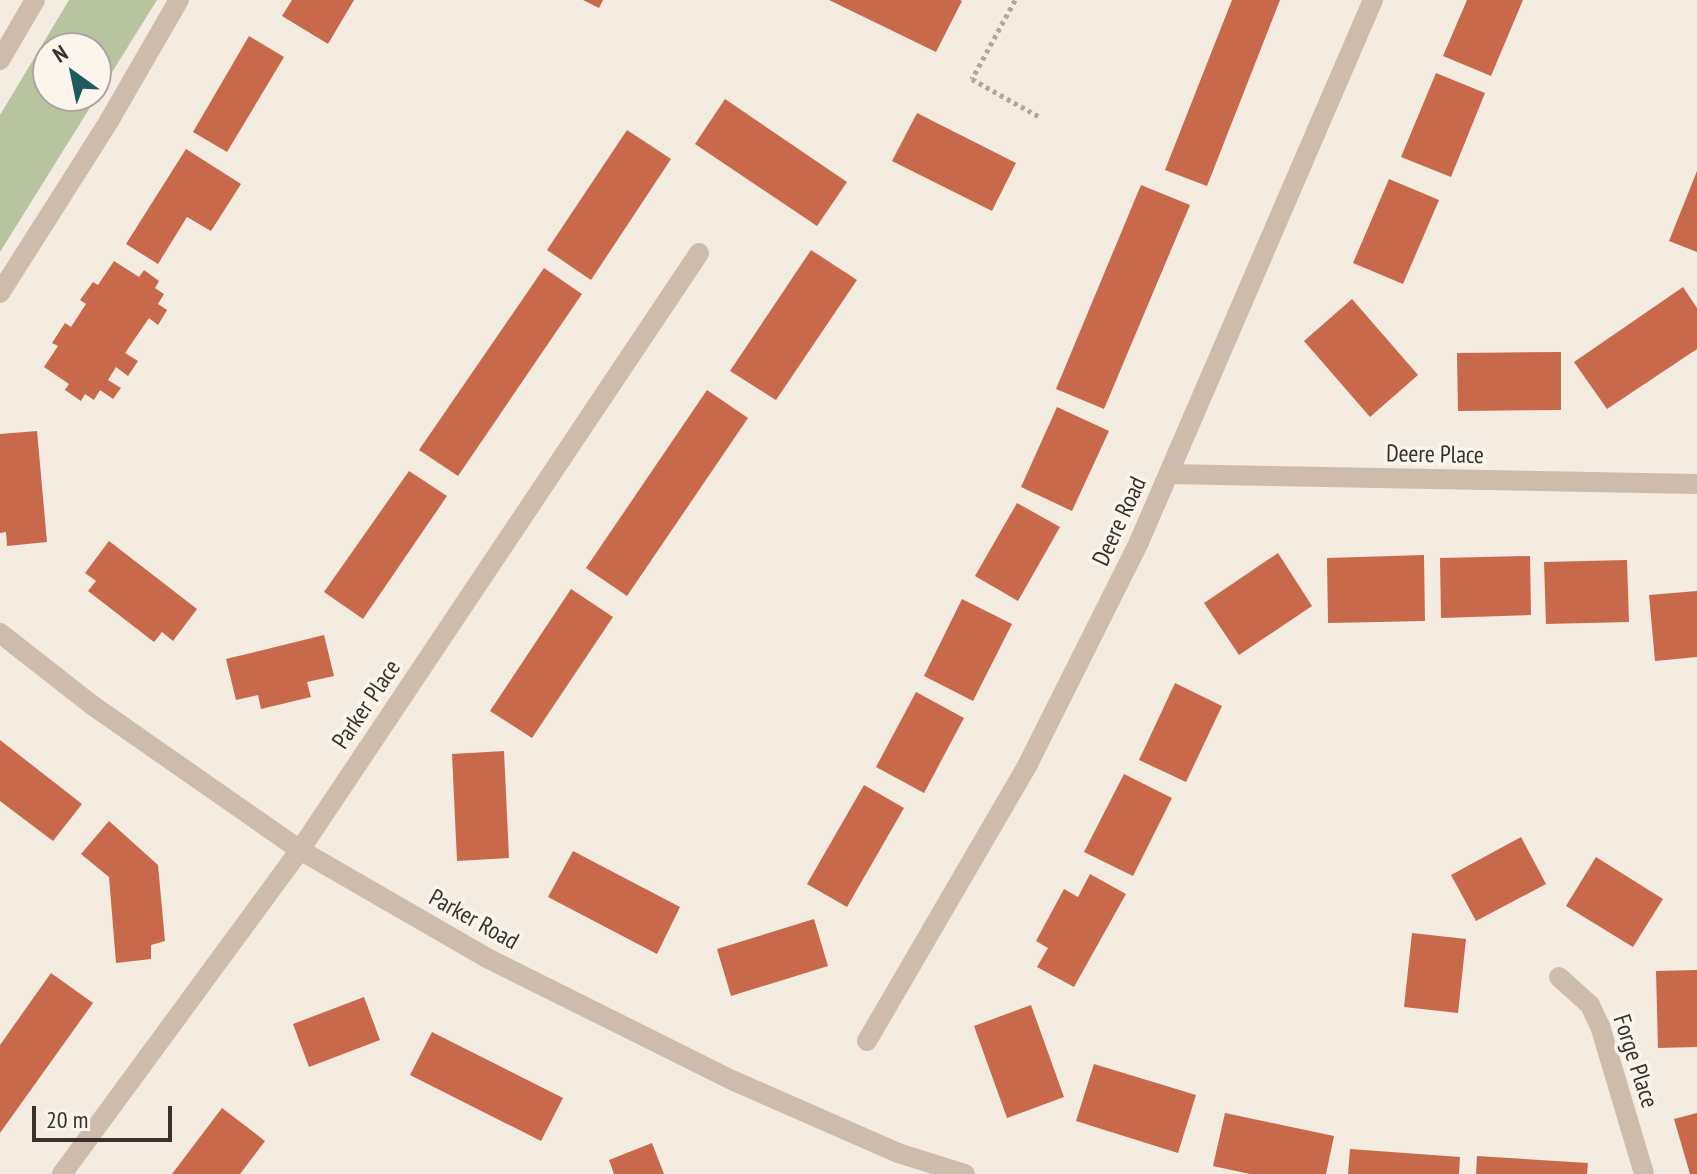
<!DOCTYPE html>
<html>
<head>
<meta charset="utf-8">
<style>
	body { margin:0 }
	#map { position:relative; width:1697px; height:1174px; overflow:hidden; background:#f4ebe1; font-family:"PT Sans Narrow",sans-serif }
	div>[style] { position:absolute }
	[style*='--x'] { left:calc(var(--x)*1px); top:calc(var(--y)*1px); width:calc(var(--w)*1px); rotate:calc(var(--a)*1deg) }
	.green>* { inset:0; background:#b8c4a0 }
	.building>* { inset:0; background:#c8694b }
	.path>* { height:5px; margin-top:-2.5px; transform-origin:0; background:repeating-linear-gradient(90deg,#b9a596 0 4px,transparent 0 8px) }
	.minor>* { height:20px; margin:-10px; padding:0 10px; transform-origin:10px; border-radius:10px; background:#cdbbac }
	span { translate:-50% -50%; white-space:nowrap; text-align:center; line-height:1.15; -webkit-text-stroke:7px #fbf5ee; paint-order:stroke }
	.street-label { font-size:24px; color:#3b302b }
	.north { position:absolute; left:32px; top:32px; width:80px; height:80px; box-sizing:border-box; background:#fbf5ee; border:2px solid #aea6a0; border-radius:50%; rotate:327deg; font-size:22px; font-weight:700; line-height:32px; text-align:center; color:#3b302b }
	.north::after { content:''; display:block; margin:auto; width:28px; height:36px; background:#1f5a5e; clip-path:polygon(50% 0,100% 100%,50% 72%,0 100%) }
	.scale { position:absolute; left:32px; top:1106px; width:140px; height:36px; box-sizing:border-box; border:4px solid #3b302b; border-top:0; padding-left:10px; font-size:24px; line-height:28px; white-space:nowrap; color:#3b302b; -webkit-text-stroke:6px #fbf5ee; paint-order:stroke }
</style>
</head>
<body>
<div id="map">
	<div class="green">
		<i style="clip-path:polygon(evenodd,69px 0,157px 0,0 252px,0 115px,69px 0,48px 48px,96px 48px,96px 96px,48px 96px,48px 48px)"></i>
	</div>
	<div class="building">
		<i style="clip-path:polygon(292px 0,354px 0,328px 44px,282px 16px)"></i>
		<i style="clip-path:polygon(583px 0,603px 0,599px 8px)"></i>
		<i style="clip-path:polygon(829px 0,960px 0,962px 1px,936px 52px)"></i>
		<i style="clip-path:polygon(1232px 0,1280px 0,1207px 186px,1165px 170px)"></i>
		<i style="clip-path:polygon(1467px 0,1523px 0,1491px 76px,1443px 56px)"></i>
		<i style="clip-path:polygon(249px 36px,284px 57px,227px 152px,193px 132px)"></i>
		<i style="clip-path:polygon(1436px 73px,1485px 93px,1451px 177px,1401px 157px)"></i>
		<i style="clip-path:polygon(725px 99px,847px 182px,817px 226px,695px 144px)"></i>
		<i style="clip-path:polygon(917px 113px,1016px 163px,992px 211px,892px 161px)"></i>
		<i style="clip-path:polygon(627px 130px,671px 159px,591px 280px,547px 250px)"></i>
		<i style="clip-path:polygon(186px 149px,241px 184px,211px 231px,187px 217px,158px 264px,126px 244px)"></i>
		<i style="clip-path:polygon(1697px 171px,1697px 252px,1669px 241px)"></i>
		<i style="clip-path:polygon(1389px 179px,1439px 200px,1403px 284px,1353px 263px)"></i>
		<i style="clip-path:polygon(1141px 185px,1190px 205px,1104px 409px,1056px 389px)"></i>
		<i style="clip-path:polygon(811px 250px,857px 280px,776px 400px,730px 371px)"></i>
		<i style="clip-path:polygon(114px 261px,139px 277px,144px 270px,159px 281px,155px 288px,164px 294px,158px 304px,167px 310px,158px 325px,149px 318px,125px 353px,138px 361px,128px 376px,116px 367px,108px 380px,121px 388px,113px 399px,100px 390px,94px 400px,85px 394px,81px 401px,65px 390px,69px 384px,44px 367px,58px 346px,52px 343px,65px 323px,71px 327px,86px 304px,80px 300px,93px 282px,98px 285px)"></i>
		<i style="clip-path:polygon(544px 268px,582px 294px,458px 476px,419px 450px)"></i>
		<i style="clip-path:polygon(1683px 287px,1697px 308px,1697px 349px,1607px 409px,1574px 362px)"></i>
		<i style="clip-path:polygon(1352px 299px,1418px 375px,1370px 417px,1304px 341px)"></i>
		<i style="clip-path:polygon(1561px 352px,1561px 410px,1458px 411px,1457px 353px)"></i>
		<i style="clip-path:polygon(707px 390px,748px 418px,627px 596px,586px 568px)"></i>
		<i style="clip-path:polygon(1057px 407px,1109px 431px,1072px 511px,1021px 487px)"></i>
		<i style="clip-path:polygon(37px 431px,47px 542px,7px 546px,6px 532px,0 533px,0 434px)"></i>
		<i style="clip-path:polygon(409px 471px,447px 496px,363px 619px,324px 592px)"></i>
		<i style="clip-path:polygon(1017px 503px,1060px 527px,1018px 601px,975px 576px)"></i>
		<i style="clip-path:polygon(109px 541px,197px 609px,173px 641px,162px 632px,154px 642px,88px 591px,96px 581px,85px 573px)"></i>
		<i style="clip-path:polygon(1278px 553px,1312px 606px,1239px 655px,1204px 603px)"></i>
		<i style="clip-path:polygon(1424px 555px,1425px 621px,1328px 623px,1327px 558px)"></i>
		<i style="clip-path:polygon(1530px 556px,1531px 615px,1441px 618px,1440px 558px)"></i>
		<i style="clip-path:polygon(1627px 560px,1629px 622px,1546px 624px,1544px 562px)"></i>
		<i style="clip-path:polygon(571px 589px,613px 617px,532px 738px,490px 711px)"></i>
		<i style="clip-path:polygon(1697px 591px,1697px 657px,1655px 661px,1649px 595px)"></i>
		<i style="clip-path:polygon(962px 599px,1012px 624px,973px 701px,924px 676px)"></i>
		<i style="clip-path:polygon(324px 635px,334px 676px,307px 682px,311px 697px,261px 709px,258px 695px,236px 700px,226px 659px)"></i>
		<i style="clip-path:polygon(1175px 683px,1222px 706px,1186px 782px,1139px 760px)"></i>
		<i style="clip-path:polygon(916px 692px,964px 718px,924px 793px,876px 767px)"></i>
		<i style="clip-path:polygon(0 740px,82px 804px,53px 841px,0 801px)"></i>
		<i style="clip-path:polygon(504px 751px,509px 858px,457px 861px,452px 754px)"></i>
		<i style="clip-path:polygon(1124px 774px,1172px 798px,1133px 876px,1084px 852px)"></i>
		<i style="clip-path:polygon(864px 785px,904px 808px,847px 907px,807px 884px)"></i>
		<i style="clip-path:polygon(109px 821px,158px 865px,165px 941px,151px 945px,151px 959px,116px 963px,109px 877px,81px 854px)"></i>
		<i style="clip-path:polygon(1521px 837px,1546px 884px,1476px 921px,1451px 875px)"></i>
		<i style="clip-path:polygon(573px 851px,680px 907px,657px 954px,548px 897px)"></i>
		<i style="clip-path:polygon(1596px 857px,1663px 899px,1633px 947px,1566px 906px)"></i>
		<i style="clip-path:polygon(1090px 874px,1126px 894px,1074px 987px,1037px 967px,1048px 948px,1036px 941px,1064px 889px,1078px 897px)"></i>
		<i style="clip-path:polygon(814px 919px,828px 966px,731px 996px,717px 949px)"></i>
		<i style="clip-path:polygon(1412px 933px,1466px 939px,1458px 1013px,1404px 1007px)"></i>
		<i style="clip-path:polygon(1697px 970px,1697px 1047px,1658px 1048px,1656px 971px)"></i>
		<i style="clip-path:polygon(51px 973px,93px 1003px,0 1133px,0 1045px)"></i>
		<i style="clip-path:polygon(364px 997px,380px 1040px,309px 1067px,293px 1024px)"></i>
		<i style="clip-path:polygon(1031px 1005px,1064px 1097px,1007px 1118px,974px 1026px)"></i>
		<i style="clip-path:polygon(432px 1032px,563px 1098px,541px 1141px,410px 1075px)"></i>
		<i style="clip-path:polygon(1094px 1064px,1196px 1095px,1178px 1153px,1076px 1121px)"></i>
		<i style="clip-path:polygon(222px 1108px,265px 1141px,240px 1174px,172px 1174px)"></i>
		<i style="clip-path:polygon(1225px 1113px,1334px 1136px,1326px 1174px,1250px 1174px,1213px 1166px)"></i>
		<i style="clip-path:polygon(1697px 1113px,1697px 1174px,1690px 1174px,1674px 1119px)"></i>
		<i style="clip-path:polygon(652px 1143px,664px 1174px,614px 1174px,609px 1160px)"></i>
		<i style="clip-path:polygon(1350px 1149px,1460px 1157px,1459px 1174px,1348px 1174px)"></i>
		<i style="clip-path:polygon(1477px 1156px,1588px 1163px,1587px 1174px,1476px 1174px)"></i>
	</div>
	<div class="path">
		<i style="--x:1015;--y:0;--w:90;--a:118.6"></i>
		<i style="--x:972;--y:79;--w:76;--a:29.3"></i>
	</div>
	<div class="minor">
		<i style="--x:0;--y:60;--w:69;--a:-59.7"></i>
		<i style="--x:0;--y:293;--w:204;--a:-57.6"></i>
		<i style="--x:109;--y:121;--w:140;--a:-60"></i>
		<i style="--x:1170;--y:474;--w:527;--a:1.09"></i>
		<i style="--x:0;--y:633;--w:117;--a:38"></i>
		<i style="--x:92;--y:705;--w:254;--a:34.9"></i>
		<i style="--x:300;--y:850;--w:216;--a:30"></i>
		<i style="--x:487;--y:958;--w:276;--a:26.5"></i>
		<i style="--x:734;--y:1081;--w:179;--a:23.7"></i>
		<i style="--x:898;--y:1153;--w:70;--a:17.4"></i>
		<i style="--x:1559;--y:977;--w:42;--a:42.1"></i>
		<i style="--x:1590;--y:1005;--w:23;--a:65"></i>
		<i style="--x:1600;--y:1026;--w:154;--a:73.4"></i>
		<i style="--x:867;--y:1041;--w:320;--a:-59.8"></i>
		<i style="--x:1028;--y:764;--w:248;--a:-63.4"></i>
		<i style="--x:1139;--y:542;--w:590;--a:-66.65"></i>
		<i style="--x:62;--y:1174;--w:402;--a:-53.7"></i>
		<i style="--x:300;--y:850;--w:718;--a:-56.24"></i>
	</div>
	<div class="street-label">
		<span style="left:1435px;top:454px;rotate:1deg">Deere Place</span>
		<span style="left:1119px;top:521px;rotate:-65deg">Deere Road</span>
		<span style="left:366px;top:704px;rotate:-56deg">Parker Place</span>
		<span style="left:474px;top:919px;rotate:29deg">Parker Road</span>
		<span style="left:1636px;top:1061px;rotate:72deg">Forge Place</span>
	</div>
	<div class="north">N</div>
	<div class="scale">20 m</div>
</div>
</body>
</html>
